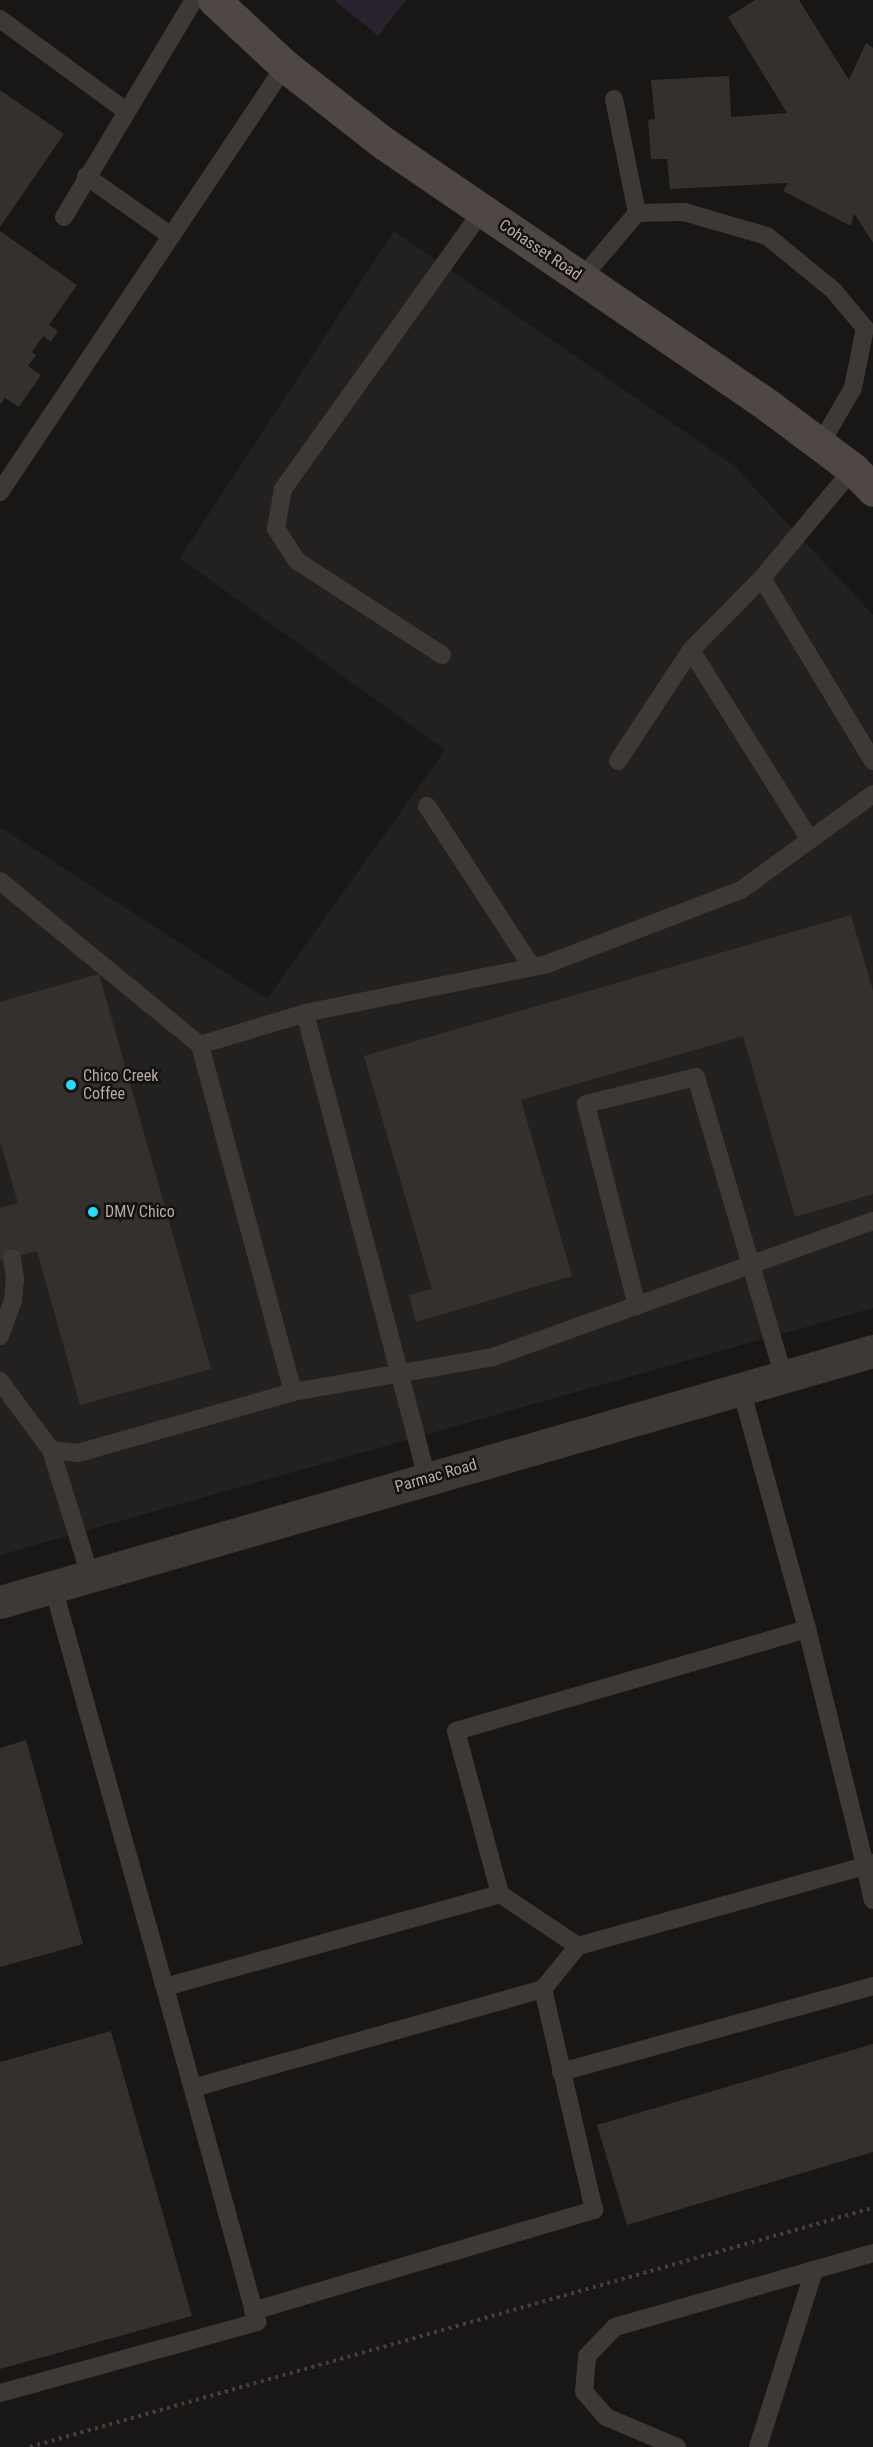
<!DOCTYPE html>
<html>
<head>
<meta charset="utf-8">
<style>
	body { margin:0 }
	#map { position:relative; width:873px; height:2447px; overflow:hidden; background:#181716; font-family:"Roboto Condensed",sans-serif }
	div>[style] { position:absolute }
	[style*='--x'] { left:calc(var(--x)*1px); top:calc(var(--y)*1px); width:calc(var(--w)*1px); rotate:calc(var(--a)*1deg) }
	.built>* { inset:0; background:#23211f }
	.green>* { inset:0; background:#28222c }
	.building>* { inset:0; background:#33302e }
	.path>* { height:4px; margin-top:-2px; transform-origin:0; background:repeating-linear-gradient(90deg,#453e3d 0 3px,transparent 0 7.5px) }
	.lane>* { height:18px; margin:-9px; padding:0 9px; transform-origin:9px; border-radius:9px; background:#3e3937 }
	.street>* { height:33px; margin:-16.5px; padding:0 16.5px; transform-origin:16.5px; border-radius:16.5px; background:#3e3937 }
	.secondary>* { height:33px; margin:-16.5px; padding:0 16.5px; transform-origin:16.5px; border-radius:16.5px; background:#4e4745 }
	.dots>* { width:16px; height:16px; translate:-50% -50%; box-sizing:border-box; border:3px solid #131211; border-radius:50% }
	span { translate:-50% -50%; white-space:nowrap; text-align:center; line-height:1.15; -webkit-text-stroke:5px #131211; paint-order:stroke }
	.street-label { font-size:16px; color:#baaaa7 }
	.poi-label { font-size:16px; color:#baaaa7 }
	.left { translate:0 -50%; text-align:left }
</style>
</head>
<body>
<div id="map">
	<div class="built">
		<i style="clip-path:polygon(394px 231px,733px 465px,873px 615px,873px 1308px,0 1555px,0 827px,267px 999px,445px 750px,180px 558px)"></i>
	</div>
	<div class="green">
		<i style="clip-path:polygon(334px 0,406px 0,378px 36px)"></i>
	</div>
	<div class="building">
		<i style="clip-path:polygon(755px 0,799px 0,849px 80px,866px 43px,873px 48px,873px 243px,854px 213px,851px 226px,783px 191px,788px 183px,670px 189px,667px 159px,651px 159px,648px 120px,655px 119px,651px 80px,729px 76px,731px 117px,787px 113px,728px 17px)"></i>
		<i style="clip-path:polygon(0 90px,64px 134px,0 227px)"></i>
		<i style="clip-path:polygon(0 231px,77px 285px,49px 325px,58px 331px,51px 342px,43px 336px,32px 352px,36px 355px,28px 366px,41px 375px,19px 407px,5px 398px,0 405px)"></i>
		<i style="clip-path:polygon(851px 915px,873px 991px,873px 1194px,795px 1217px,743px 1036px,521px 1100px,572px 1276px,416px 1322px,409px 1295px,432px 1289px,364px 1056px)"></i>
		<i style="clip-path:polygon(99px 974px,211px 1369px,80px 1405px,37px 1251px,0 1261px,0 1208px,18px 1203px,0 1141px,0 1002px)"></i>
		<i style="clip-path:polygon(26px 1740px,83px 1944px,0 1967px,0 1748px)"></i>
		<i style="clip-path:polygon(111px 2031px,192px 2316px,0 2369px,0 2062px)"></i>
		<i style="clip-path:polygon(873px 2044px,873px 2152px,627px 2225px,597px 2125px)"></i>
	</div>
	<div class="path">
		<i style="--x:30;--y:2447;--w:876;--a:-15.83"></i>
	</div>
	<div class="lane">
		<i style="--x:0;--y:19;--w:156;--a:36.1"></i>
		<i style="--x:614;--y:99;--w:116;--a:78.6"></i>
		<i style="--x:86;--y:176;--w:104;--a:35.2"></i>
		<i style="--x:64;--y:217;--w:253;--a:-59.1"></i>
		<i style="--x:581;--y:279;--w:87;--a:-49.7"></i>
		<i style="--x:637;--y:213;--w:47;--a:-1.2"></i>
		<i style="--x:684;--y:212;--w:86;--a:16.1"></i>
		<i style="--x:767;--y:236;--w:85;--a:39.3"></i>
		<i style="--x:833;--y:290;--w:50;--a:49.9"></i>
		<i style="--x:865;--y:328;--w:61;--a:101.3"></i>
		<i style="--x:853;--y:388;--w:66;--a:120.1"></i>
		<i style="--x:0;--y:492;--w:513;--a:-56.22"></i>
		<i style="--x:762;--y:578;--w:142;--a:-50.1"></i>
		<i style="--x:442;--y:655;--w:173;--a:-147"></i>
		<i style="--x:297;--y:561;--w:38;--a:-123"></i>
		<i style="--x:276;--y:529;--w:41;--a:-80.1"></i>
		<i style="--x:283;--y:489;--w:342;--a:-54.4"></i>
		<i style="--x:618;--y:761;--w:133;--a:-56.7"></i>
		<i style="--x:427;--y:806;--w:192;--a:56.9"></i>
		<i style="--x:810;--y:840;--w:224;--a:-122.1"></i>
		<i style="--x:691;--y:650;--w:101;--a:-45.4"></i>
		<i style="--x:762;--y:578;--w:214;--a:58.8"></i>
		<i style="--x:0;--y:881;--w:259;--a:39.4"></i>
		<i style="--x:200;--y:1045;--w:110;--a:-16.9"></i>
		<i style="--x:305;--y:1013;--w:247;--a:-11.4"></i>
		<i style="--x:547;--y:964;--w:208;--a:-20.9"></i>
		<i style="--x:741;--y:890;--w:163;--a:-36"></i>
		<i style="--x:305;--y:1013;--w:482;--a:75.3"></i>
		<i style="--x:200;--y:1045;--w:359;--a:75"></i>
		<i style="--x:293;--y:1392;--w:203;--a:-9.9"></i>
		<i style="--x:493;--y:1357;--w:404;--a:-19.7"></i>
		<i style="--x:637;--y:1306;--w:208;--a:-104.2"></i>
		<i style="--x:586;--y:1104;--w:113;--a:-13.8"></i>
		<i style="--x:696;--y:1077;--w:313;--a:73.7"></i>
		<i style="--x:0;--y:1336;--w:37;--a:-70"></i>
		<i style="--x:13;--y:1301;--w:22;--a:-85"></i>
		<i style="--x:15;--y:1279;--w:21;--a:-98"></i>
		<i style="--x:0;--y:1381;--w:86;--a:53.5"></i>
		<i style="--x:51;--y:1450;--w:131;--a:72.7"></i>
		<i style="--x:741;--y:1389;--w:249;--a:74.6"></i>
		<i style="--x:51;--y:1450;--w:27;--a:6"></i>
		<i style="--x:78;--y:1453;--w:223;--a:-15.8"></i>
		<i style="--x:53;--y:1587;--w:415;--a:74.4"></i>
		<i style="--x:165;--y:1987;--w:348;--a:-15.5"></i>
		<i style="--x:500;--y:1894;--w:169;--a:-105.1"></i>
		<i style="--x:456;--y:1731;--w:366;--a:-16.2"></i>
		<i style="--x:807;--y:1629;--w:244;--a:76.2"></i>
		<i style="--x:865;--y:1866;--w:9;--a:-21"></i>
		<i style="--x:500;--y:1894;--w:94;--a:33.7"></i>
		<i style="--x:578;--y:1946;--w:298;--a:-15.6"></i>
		<i style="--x:865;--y:1866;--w:35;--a:77"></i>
		<i style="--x:561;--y:2072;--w:324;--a:-15.4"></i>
		<i style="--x:193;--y:2088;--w:364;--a:-15.8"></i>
		<i style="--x:543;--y:1989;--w:55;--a:-50.9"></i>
		<i style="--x:253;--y:2311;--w:356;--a:-16.5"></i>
		<i style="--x:594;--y:2210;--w:227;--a:-103"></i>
		<i style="--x:0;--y:2393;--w:267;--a:-15.4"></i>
		<i style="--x:257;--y:2322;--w:347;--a:-105.4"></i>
		<i style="--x:677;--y:2447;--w:77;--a:-157.1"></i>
		<i style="--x:606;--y:2417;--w:33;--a:-131"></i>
		<i style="--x:584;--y:2392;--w:36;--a:-85"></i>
		<i style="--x:587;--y:2356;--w:40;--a:-46"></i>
		<i style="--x:615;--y:2327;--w:268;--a:-16"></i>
		<i style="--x:758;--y:2447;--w:186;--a:-72.4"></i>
	</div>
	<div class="street">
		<i style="--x:0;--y:1602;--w:908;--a:-16.04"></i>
	</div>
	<div class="secondary">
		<i style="--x:214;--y:0;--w:97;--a:42.9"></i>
		<i style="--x:285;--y:66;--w:127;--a:38"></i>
		<i style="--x:385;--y:144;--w:466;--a:34.3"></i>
		<i style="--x:770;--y:407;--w:104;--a:36.8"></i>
		<i style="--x:853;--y:469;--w:29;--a:46"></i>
	</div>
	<div class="dots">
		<i style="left:71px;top:1085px;background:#28dcff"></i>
		<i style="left:93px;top:1212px;background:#28dcff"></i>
	</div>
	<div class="street-label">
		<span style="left:540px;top:250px;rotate:34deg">Cohasset Road</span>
		<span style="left:436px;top:1476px;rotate:-16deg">Parmac Road</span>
	</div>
	<div class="poi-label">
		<span class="left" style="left:83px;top:1085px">Chico Creek<br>Coffee</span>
		<span class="left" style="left:105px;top:1212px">DMV Chico</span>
	</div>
</div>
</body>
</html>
